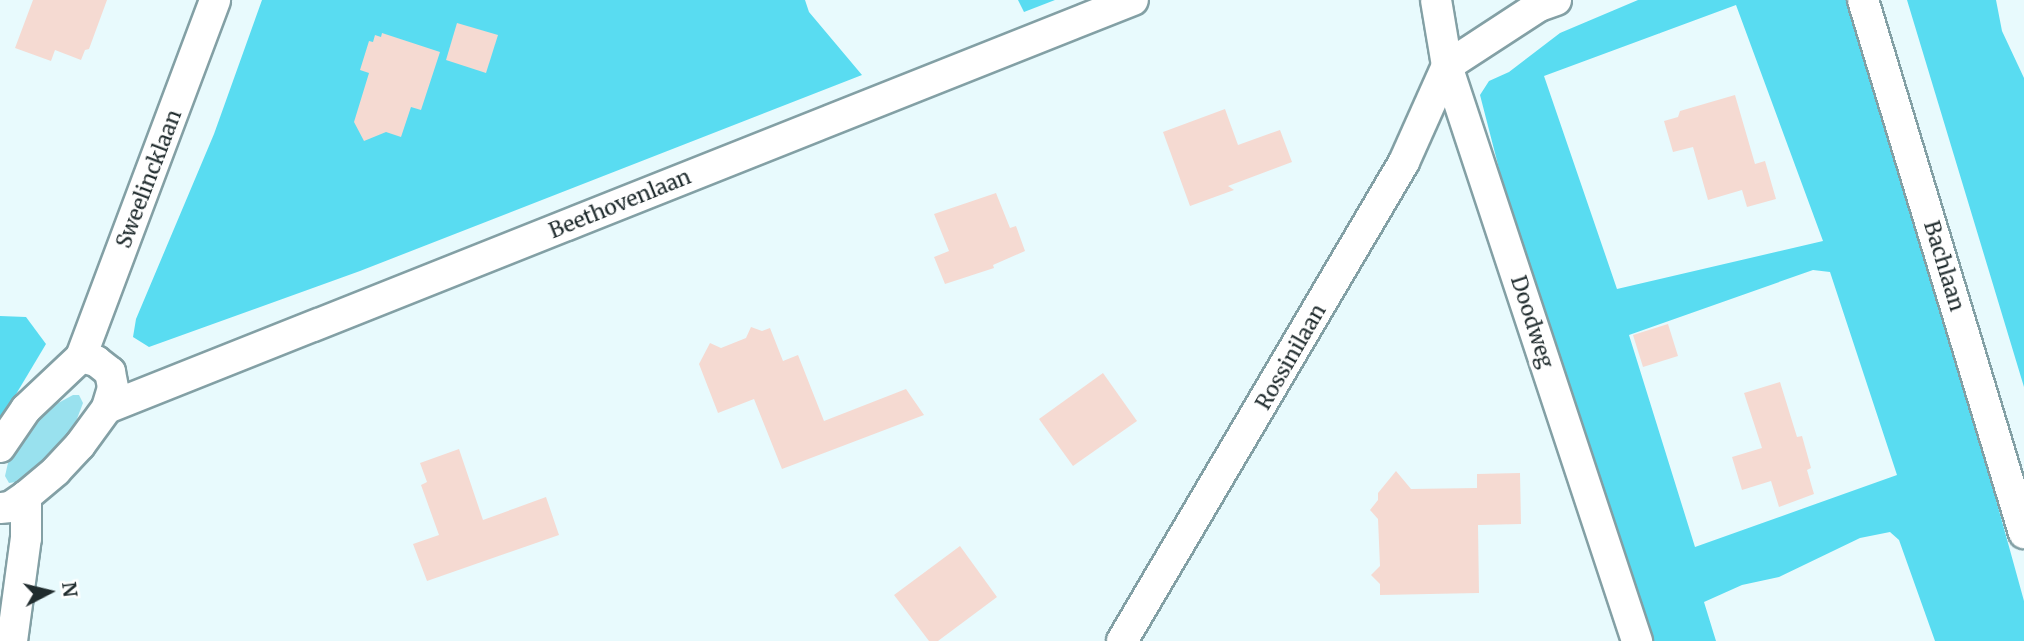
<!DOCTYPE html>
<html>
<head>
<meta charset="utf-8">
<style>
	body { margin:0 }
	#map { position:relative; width:2024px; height:641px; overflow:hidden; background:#e8fafd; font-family:Merriweather,serif }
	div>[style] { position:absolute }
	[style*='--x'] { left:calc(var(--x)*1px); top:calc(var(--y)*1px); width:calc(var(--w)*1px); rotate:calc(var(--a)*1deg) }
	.green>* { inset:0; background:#99e1ee }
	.forest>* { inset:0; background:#59dcf1 }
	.building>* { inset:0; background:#f5dad2 }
	.roads { filter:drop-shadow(2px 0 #83a0a5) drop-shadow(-2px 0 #83a0a5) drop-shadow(0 2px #83a0a5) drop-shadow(0 -2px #83a0a5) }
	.street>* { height:30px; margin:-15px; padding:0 15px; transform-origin:15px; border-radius:15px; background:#fff }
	span { translate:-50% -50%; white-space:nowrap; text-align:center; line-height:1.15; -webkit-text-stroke:7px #fff; paint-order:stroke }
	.street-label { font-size:21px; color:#202c2e }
	.north { position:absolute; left:14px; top:557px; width:70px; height:70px; -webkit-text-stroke:5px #fff; paint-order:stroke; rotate:83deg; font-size:19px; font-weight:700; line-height:28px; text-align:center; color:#202c2e }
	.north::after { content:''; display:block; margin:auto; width:24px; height:32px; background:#202c2e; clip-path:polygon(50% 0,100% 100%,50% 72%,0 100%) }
</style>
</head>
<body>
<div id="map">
	<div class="green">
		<i style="clip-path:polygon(73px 395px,79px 395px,83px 403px,72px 432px,45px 465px,23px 481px,9px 483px,5px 476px,10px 454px,49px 408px)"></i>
	</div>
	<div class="forest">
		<i style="clip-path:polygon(262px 0,805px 0,809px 12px,862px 75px,360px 271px,149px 347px,133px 337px,136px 319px,214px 134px)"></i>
		<i style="clip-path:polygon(1018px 0,1055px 0,1024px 12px)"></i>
		<i style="clip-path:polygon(evenodd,1638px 0,1857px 0,1859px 3px,2024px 601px,2024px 641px,1935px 641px,1899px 540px,1890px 532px,1860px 538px,1779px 577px,1742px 585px,1704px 602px,1716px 641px,1649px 641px,1519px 246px,1480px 95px,1489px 81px,1509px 72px,1560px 33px,1638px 0,1736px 5px,1823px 241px,1617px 289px,1544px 76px,1736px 5px,1638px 0,1813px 270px,1830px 272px,1897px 475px,1695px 547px,1629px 335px,1813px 270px)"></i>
		<i style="clip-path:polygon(1907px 0,1996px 0,2002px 31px,2024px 78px,2024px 387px)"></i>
		<i style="clip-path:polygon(0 316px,26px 317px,46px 344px,0 421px)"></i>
	</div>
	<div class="building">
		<i style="clip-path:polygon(33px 0,107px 0,89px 49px,85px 50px,81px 60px,55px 50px,51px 61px,15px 48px)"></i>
		<i style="clip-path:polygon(457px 23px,498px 35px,486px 73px,446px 60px)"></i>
		<i style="clip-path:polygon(382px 33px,440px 52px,421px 110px,411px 107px,401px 137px,386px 132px,364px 141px,354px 122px,369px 73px,360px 70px,369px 41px,373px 42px,375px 35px,381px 37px)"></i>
		<i style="clip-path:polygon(1735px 95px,1755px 164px,1765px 161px,1776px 199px,1747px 207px,1742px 190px,1708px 200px,1693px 147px,1673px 152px,1664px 121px,1678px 117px,1680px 111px)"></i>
		<i style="clip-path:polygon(1225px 109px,1238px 145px,1280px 130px,1292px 162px,1228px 186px,1234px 190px,1190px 206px,1163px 132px)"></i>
		<i style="clip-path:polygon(996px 193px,1010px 228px,1016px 226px,1025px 251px,993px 265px,994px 268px,945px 284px,934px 257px,949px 251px,934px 214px)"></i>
		<i style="clip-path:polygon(1668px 324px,1678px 356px,1643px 367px,1633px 335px)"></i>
		<i style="clip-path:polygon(751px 327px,762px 331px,770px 328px,783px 361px,798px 355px,824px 421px,906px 389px,924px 415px,782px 469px,754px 399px,718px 413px,699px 364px,710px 343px,721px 348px,746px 338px)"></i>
		<i style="clip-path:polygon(1103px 373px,1137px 421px,1073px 466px,1039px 419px)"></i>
		<i style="clip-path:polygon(1780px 382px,1797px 437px,1802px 436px,1811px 468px,1807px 470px,1814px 494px,1779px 507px,1771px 481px,1742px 490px,1732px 457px,1762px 448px,1744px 393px)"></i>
		<i style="clip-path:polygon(459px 449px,483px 520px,546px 497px,559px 535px,427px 581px,413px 544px,439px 535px,421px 485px,427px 482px,420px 463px)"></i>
		<i style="clip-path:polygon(1396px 471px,1411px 489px,1477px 488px,1477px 474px,1520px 473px,1521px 524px,1478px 525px,1479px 593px,1380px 595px,1380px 584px,1371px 575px,1380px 566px,1378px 519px,1370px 510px,1378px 500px,1378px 493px)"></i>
		<i style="clip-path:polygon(960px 546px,997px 597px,938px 641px,929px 641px,894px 595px)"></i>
	</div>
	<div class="roads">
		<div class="street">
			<i style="--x:1436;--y:0;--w:67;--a:80.5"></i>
			<i style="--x:1447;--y:66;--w:606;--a:71.71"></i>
			<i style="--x:1863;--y:0;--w:557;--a:73.19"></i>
			<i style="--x:1447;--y:66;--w:110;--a:-33.1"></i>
			<i style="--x:1539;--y:6;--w:18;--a:-19"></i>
			<i style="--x:81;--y:357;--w:381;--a:-69.4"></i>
			<i style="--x:107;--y:408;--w:1104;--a:-21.69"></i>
			<i style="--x:0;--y:447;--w:46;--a:-55.6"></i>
			<i style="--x:26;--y:409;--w:76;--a:-43.4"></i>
			<i style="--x:81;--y:357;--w:16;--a:15"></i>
			<i style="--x:96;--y:361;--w:18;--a:38"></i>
			<i style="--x:110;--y:372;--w:16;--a:79"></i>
			<i style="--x:113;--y:388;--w:21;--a:107"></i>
			<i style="--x:107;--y:408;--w:46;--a:126.1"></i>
			<i style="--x:80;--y:445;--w:35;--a:133"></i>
			<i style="--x:56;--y:471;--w:39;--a:140"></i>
			<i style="--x:26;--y:496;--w:19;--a:145"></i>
			<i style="--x:10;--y:507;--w:10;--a:174"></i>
			<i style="--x:12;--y:641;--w:104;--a:-82.3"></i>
			<i style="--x:26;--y:538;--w:42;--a:-90"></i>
			<i style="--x:1122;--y:641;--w:556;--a:-59.51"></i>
			<i style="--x:1404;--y:162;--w:105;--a:-65.9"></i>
		</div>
	</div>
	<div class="street-label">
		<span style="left:149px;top:179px;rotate:-69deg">Sweelincklaan</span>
		<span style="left:620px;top:204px;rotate:-22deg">Beethovenlaan</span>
		<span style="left:1944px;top:266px;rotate:73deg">Bachlaan</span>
		<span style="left:1532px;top:322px;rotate:72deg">Doodweg</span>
		<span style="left:1291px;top:357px;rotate:-60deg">Rossinilaan</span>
	</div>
	<div class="north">N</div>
</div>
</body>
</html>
